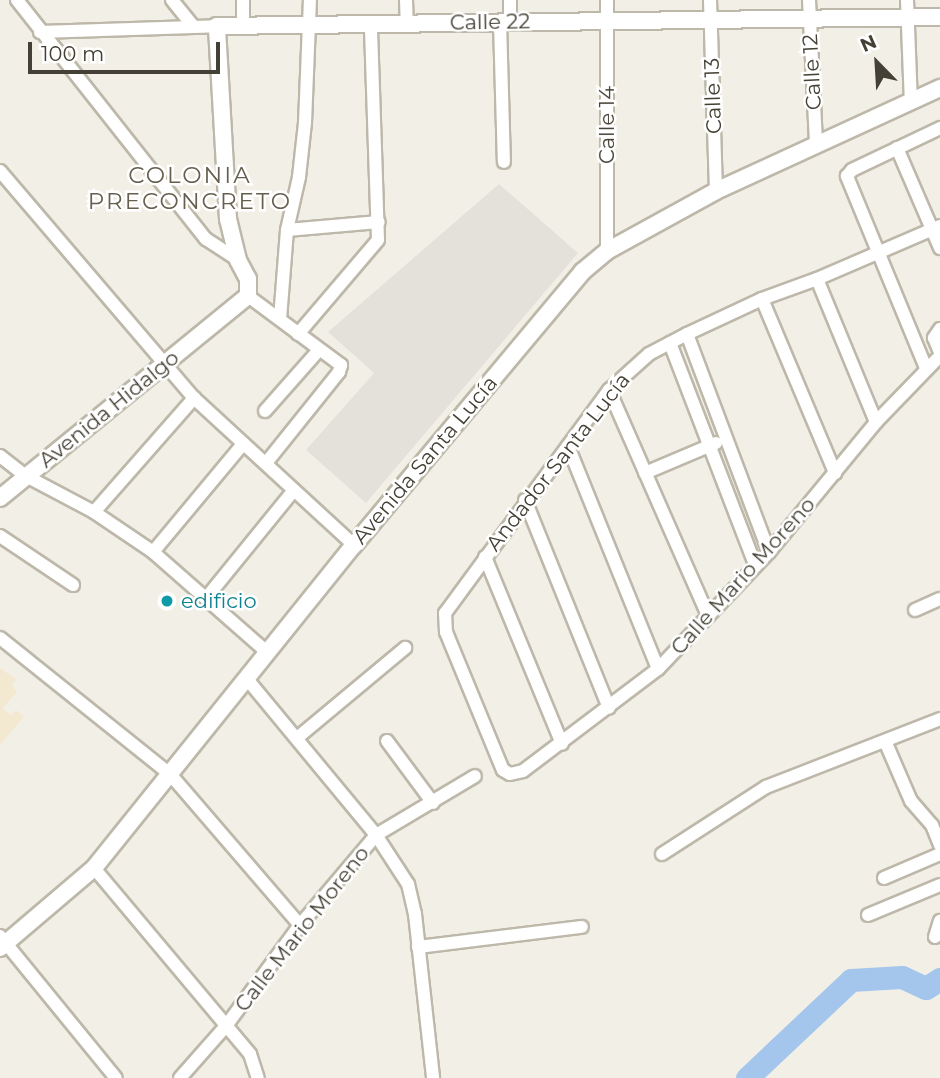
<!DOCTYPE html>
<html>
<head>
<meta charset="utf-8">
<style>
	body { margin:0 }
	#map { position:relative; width:940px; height:1078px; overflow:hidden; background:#f2f0e6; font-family:Montserrat,sans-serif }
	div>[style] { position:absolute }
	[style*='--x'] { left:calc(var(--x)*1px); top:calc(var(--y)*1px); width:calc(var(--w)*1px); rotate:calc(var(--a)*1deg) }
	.commercial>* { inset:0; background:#f3e9d1 }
	.industrial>* { inset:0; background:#e4e1da }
	.river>* { height:23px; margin:-11.5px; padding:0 11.5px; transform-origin:11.5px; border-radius:11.5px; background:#a4c6ec }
	.roads { filter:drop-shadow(2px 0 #bdb8a9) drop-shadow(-2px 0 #bdb8a9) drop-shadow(0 2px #bdb8a9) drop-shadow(0 -2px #bdb8a9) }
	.minor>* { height:12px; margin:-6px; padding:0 6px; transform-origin:6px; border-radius:6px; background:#fff }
	.tertiary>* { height:16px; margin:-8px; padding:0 8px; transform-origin:8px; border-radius:8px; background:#fff }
	.dots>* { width:19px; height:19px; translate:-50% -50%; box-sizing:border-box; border:4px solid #fff; border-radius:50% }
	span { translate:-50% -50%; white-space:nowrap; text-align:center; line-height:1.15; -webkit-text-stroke:5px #fff; paint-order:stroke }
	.street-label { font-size:21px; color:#444035 }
	.culture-label { font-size:21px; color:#0d838f }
	.left { translate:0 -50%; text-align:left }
	.neighbourhood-label { font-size:23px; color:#665f4d; letter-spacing:2px }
	.north { position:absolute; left:842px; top:28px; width:70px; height:70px; -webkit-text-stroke:5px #fff; paint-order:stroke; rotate:336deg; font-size:19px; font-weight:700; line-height:28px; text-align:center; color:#444035 }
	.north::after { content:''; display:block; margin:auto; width:24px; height:32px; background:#444035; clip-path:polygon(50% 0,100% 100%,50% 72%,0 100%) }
	.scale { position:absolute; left:28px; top:42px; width:192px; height:32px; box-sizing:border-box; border:4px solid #444035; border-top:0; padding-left:9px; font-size:21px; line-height:24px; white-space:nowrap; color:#444035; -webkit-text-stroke:5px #fff; paint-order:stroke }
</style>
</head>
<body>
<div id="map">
	<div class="commercial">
		<i style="clip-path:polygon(0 668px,16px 679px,12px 685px,17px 692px,3px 708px,11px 715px,16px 710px,24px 717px,0 745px)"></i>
	</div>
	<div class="industrial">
		<i style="clip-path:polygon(499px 184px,578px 253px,366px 503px,306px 450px,374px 373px,328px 332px)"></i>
	</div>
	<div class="river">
		<i style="--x:747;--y:1078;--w:143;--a:-43.3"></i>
		<i style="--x:851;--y:980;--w:51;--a:-3.4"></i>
		<i style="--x:902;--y:977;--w:26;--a:25"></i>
		<i style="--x:926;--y:988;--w:17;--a:-33"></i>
	</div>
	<div class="roads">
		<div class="minor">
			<i style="--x:17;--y:0;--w:305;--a:51.7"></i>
			<i style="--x:206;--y:239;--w:38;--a:33"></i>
			<i style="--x:172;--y:0;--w:33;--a:51"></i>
			<i style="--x:243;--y:0;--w:25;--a:90"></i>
			<i style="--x:406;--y:0;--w:23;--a:88"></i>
			<i style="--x:510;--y:0;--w:22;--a:90"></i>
			<i style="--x:607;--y:0;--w:251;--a:90"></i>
			<i style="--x:710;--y:0;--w:191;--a:88.2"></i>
			<i style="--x:809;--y:0;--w:145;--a:87.2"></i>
			<i style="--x:907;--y:0;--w:102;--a:87.8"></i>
			<i style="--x:500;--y:22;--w:140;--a:88.4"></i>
			<i style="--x:40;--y:32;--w:177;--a:-1.9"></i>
			<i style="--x:897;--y:148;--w:109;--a:66.7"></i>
			<i style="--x:0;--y:171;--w:299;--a:49.5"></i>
			<i style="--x:194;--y:398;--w:217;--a:42.6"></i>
			<i style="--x:940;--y:226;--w:134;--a:156.7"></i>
			<i style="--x:817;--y:279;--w:59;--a:160"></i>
			<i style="--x:762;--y:299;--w:83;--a:155"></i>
			<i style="--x:687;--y:334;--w:43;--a:152.2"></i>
			<i style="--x:649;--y:354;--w:54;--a:138"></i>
			<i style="--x:609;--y:390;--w:277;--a:126.3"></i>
			<i style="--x:445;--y:613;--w:19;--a:87"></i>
			<i style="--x:446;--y:632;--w:149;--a:67.6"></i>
			<i style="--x:503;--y:770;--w:8;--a:30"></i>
			<i style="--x:510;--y:774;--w:13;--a:-13"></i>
			<i style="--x:523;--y:771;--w:169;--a:-37.1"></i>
			<i style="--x:658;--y:669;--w:161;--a:-46.5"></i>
			<i style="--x:769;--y:552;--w:168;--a:-50.5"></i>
			<i style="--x:876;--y:422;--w:92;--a:-45.9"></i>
			<i style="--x:287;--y:230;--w:92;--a:-5"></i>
			<i style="--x:817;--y:279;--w:155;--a:67.6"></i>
			<i style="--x:248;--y:296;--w:116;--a:36.6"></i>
			<i style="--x:341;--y:365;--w:7;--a:106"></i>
			<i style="--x:339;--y:372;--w:117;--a:128.7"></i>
			<i style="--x:762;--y:299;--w:189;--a:67.2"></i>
			<i style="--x:280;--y:319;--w:89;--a:-85.5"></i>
			<i style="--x:287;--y:230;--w:54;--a:-77.2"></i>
			<i style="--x:299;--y:177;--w:54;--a:-83.7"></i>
			<i style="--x:305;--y:123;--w:123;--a:-87.7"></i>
			<i style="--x:940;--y:329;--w:11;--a:124"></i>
			<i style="--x:934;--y:338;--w:15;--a:67"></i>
			<i style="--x:298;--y:334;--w:123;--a:-49.6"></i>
			<i style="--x:378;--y:240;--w:216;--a:-91.9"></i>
			<i style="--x:687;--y:334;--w:233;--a:69.4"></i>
			<i style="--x:670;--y:343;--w:238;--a:69"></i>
			<i style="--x:926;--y:368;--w:208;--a:-112.4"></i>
			<i style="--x:847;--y:176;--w:8;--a:-50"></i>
			<i style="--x:852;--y:170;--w:98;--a:-25.5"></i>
			<i style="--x:609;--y:390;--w:247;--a:66.3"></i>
			<i style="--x:265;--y:411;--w:81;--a:-48.5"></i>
			<i style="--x:568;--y:446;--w:240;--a:68"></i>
			<i style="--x:0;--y:456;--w:33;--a:38"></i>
			<i style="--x:26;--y:476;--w:77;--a:27.9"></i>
			<i style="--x:94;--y:512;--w:71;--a:34.1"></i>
			<i style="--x:153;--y:552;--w:153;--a:41.3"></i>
			<i style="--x:645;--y:473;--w:77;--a:-22.9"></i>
			<i style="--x:525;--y:500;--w:224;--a:68"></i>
			<i style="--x:94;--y:512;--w:152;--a:-48.7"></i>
			<i style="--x:0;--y:536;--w:88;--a:33.9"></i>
			<i style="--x:153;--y:552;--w:141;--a:-50.2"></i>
			<i style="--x:485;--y:557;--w:202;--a:67.6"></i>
			<i style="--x:207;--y:597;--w:136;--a:-50.9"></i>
			<i style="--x:915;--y:610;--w:27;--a:-24"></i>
			<i style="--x:0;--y:638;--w:218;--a:38.7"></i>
			<i style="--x:170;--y:774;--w:199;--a:49.3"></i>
			<i style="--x:247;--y:679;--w:202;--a:50.4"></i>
			<i style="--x:376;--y:835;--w:59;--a:56.9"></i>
			<i style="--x:408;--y:884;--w:31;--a:77"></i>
			<i style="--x:415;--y:914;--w:165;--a:83.7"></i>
			<i style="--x:297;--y:738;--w:141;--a:-39.8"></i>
			<i style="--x:387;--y:741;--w:77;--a:53.4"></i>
			<i style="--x:885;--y:741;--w:65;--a:66.6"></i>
			<i style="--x:911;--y:801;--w:32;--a:49"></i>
			<i style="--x:932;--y:825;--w:22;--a:68"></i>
			<i style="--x:662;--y:854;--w:124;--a:-32.8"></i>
			<i style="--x:766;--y:787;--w:187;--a:-21.3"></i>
			<i style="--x:94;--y:868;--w:243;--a:50"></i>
			<i style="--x:250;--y:1054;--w:25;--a:72"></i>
			<i style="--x:884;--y:878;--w:61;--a:-23.2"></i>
			<i style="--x:868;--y:915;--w:78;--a:-22.6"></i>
			<i style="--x:0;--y:936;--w:183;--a:50.8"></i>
			<i style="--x:935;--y:937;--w:17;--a:-73"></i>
			<i style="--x:418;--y:947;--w:165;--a:-7"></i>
			<i style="--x:180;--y:1078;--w:69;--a:-48.5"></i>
			<i style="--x:226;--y:1026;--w:125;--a:-53.8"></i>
			<i style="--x:300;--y:925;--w:118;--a:-49.8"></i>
			<i style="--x:376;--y:835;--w:115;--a:-30.8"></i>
		</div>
		<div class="tertiary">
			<i style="--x:0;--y:498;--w:320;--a:-39.2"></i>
			<i style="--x:248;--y:296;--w:17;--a:-90"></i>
			<i style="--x:248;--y:279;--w:21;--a:-118"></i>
			<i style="--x:238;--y:260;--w:42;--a:-103.7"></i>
			<i style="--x:228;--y:219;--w:193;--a:-93.3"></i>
			<i style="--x:217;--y:26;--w:723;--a:-0.71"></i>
			<i style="--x:0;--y:948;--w:123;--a:-40.4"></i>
			<i style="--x:94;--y:868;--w:415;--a:-51.2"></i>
			<i style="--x:354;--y:545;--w:356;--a:-50.1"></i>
			<i style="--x:582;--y:272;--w:33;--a:-40"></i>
			<i style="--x:607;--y:251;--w:124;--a:-28.8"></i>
			<i style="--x:716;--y:191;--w:247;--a:-24.7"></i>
		</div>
	</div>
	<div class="dots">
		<i style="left:167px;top:601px;background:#0f9aa8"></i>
	</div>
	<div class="street-label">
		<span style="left:490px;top:22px;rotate:-1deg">Calle 22</span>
		<span style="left:812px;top:72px;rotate:-93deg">Calle 12</span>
		<span style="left:713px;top:96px;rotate:-92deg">Calle 13</span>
		<span style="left:607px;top:125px;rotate:-90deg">Calle 14</span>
		<span style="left:109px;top:409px;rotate:-39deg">Avenida Hidalgo</span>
		<span style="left:425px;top:460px;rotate:-50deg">Avenida Santa Lucía</span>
		<span style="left:558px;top:462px;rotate:-52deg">Andador Santa Lucía</span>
		<span style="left:743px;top:576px;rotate:-48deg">Calle Mario Moreno</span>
		<span style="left:302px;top:929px;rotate:-52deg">Calle Mario Moreno</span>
	</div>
	<div class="culture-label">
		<span class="left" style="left:181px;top:601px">edificio</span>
	</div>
	<div class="neighbourhood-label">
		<span style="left:190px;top:188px">COLONIA<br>PRECONCRETO</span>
	</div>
	<div class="north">N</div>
	<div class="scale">100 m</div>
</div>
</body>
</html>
